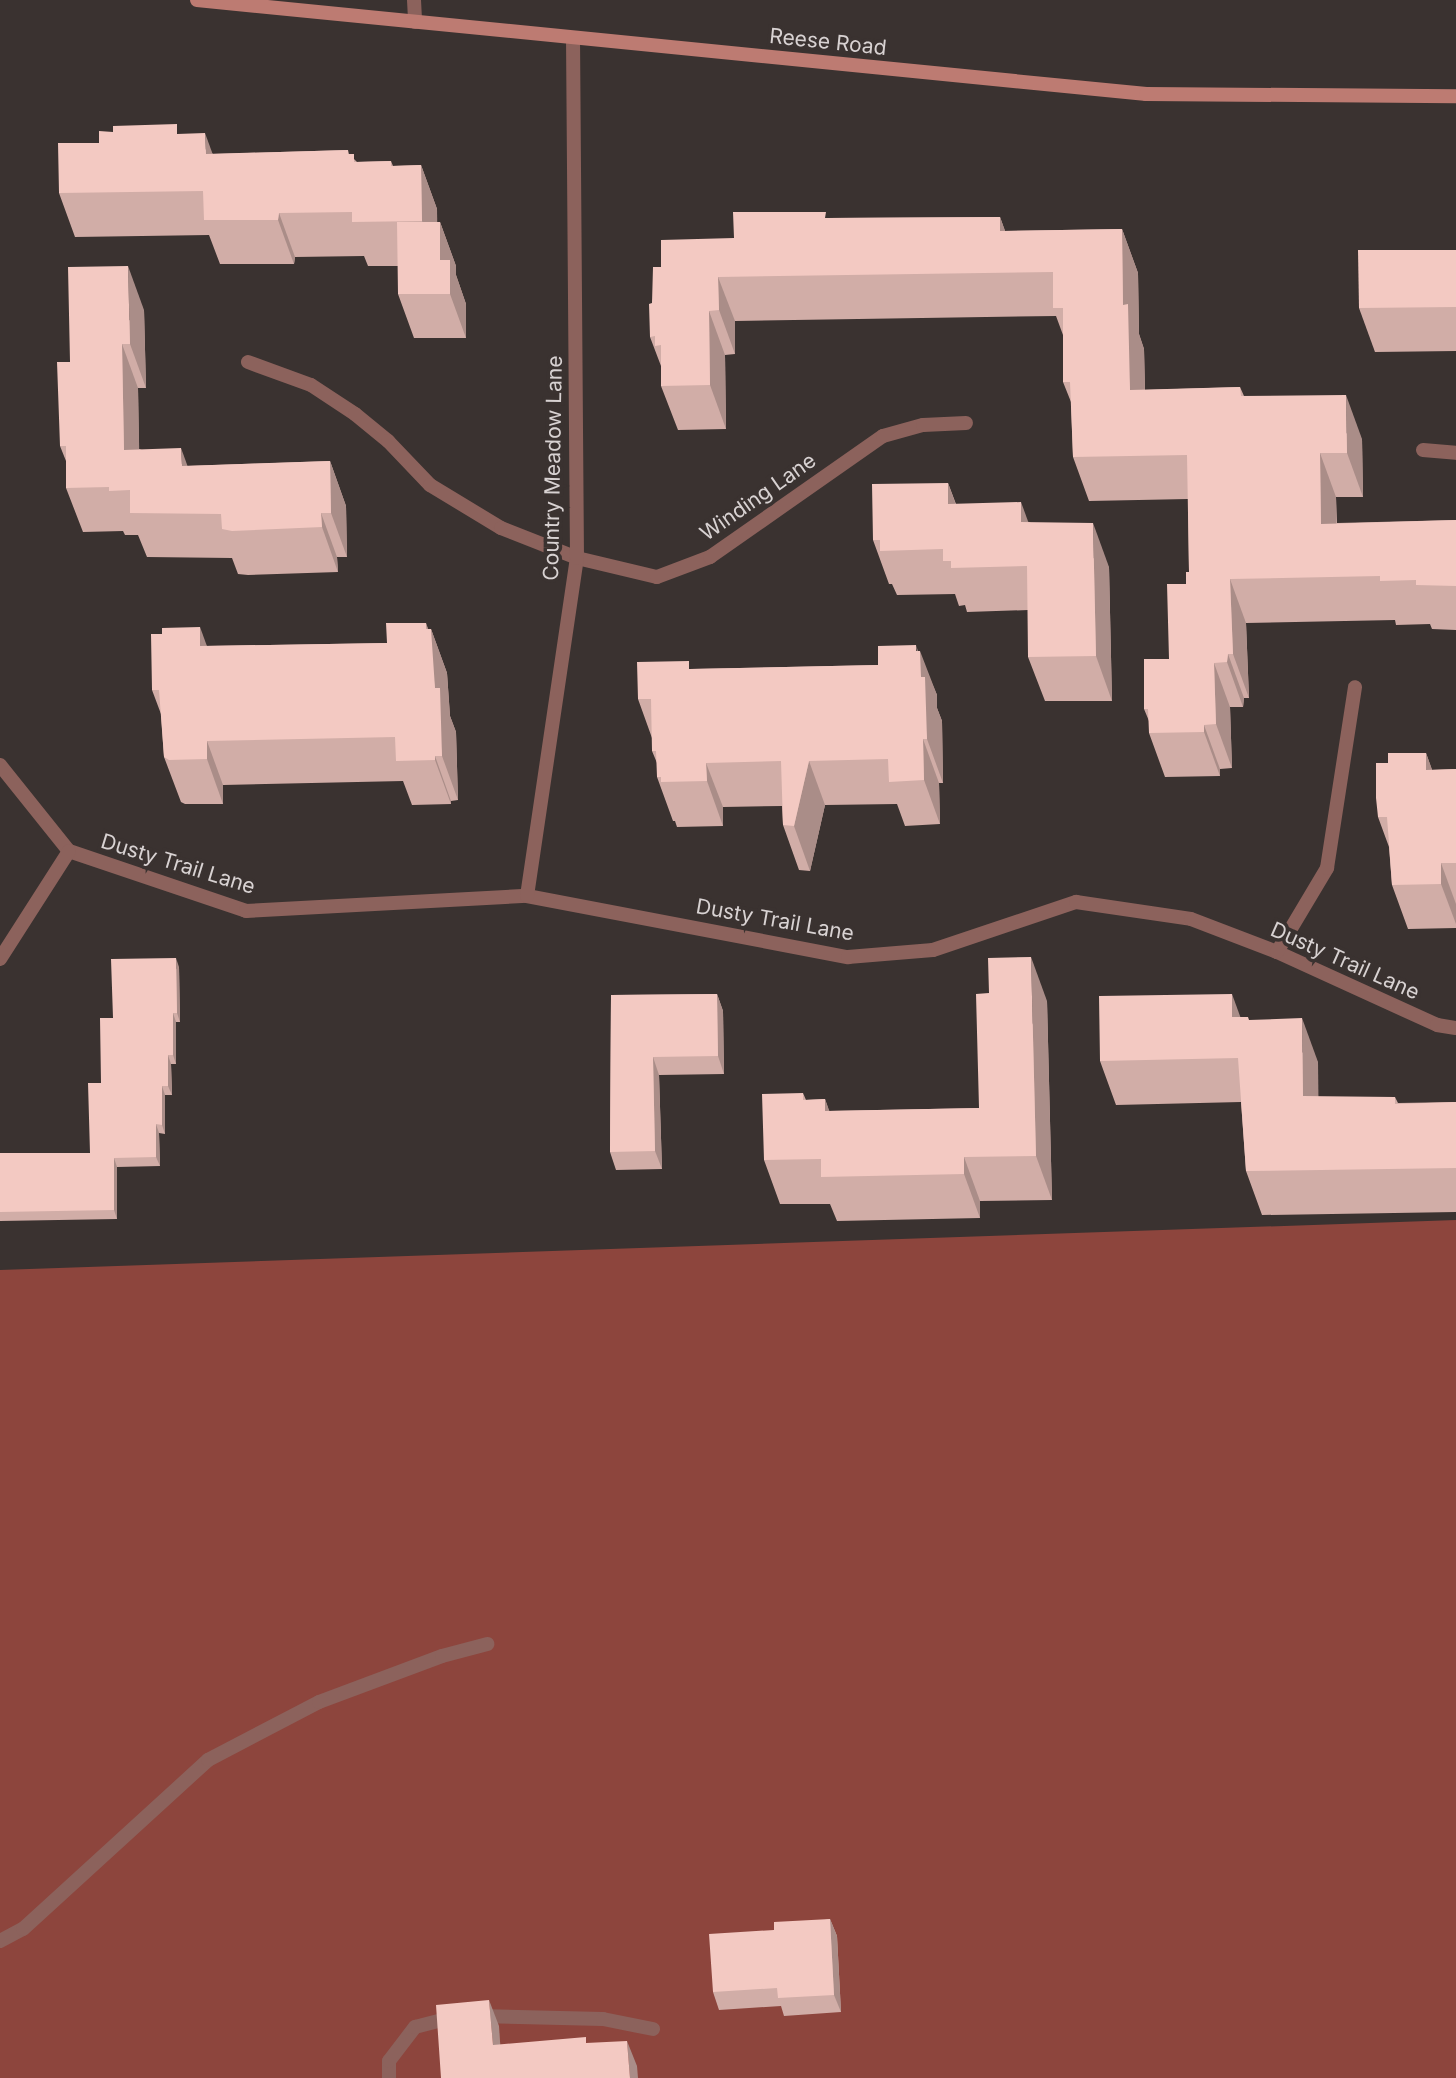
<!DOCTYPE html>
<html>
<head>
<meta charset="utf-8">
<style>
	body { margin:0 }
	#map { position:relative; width:1456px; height:2078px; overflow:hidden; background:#3a3230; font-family:Inter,sans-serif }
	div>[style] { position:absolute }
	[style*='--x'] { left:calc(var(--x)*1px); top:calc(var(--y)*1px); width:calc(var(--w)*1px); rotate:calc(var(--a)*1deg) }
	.green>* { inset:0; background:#8d453d }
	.lane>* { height:14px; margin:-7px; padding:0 7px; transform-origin:7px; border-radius:7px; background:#8c625c }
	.street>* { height:14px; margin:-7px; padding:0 7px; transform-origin:7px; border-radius:7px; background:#8c625c }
	.secondary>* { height:14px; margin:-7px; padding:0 7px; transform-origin:7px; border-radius:7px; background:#bd7b72 }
	.wall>* { inset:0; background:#d1ada7 }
	.shaded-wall>* { inset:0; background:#aa8d88 }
	.building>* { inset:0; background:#f3c9c2 }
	span { translate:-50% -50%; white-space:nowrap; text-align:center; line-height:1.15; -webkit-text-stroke:7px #3a3230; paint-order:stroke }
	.street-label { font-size:21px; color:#d8d2d2 }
</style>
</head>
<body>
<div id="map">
	<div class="green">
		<i style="clip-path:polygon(1456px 1220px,1456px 2078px,0 2078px,0 1270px)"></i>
	</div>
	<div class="lane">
		<i style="--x:478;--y:2016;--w:125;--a:1.4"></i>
		<i style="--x:603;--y:2019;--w:51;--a:11.3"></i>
		<i style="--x:389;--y:2078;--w:17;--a:-90"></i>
		<i style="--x:389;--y:2061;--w:43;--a:-52.6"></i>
		<i style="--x:415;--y:2027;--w:40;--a:-14.4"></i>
	</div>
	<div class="street">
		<i style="--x:414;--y:0;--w:22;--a:87"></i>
		<i style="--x:248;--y:362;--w:67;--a:20.1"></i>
		<i style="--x:311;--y:385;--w:53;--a:33.4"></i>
		<i style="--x:355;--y:414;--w:43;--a:39.3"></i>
		<i style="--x:388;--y:441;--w:61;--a:46.3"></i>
		<i style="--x:430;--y:485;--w:83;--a:31.2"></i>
		<i style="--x:501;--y:528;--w:82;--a:21.5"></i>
		<i style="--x:577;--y:558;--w:82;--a:13.4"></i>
		<i style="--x:657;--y:577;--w:57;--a:-20.7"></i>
		<i style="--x:710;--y:557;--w:211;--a:-35"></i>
		<i style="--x:883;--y:436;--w:41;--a:-15.4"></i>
		<i style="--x:923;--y:425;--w:43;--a:-2.7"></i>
		<i style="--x:1423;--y:450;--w:33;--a:5"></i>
		<i style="--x:0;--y:765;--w:110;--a:51.3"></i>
		<i style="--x:69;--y:851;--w:187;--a:18.7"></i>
		<i style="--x:246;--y:911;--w:281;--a:-3.1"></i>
		<i style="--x:527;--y:896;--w:327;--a:10.8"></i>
		<i style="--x:848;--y:957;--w:85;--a:-4.7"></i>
		<i style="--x:933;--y:950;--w:151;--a:-18.6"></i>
		<i style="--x:1076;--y:902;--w:116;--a:8.4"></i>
		<i style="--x:1191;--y:919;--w:92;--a:21"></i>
		<i style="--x:1277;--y:952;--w:176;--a:24.5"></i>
		<i style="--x:1437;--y:1025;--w:19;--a:9"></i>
		<i style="--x:527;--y:896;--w:342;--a:-81.6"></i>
		<i style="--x:577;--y:558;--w:520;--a:-90.44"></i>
		<i style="--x:1277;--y:952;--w:98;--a:-59.2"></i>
		<i style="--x:1327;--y:868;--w:183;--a:-81.2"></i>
		<i style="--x:0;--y:959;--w:128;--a:-57.4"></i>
		<i style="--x:0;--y:1941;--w:26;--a:-28"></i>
		<i style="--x:23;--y:1929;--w:251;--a:-42.4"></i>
		<i style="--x:208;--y:1760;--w:125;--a:-27.6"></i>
		<i style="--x:319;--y:1702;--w:131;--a:-20.5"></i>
		<i style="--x:442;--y:1656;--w:47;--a:-14.9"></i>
	</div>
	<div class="secondary">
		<i style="--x:197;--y:0;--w:954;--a:5.66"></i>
		<i style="--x:1146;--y:94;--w:310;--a:0.4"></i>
	</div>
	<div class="wall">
		<i style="clip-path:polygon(180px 134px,213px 154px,348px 150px,349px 154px,357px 162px,391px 161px,393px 166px,421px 165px,437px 209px,437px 222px,440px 222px,456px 266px,456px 275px,466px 304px,466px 338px,414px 338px,398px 294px,398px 266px,368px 266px,364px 256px,295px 257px,294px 264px,220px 264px,209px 235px,75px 237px,59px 193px,99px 143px)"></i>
		<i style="clip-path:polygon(1000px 217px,1005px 231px,1122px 229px,1138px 273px,1139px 334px,1144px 349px,1145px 390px,1240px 387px,1244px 396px,1362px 439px,1363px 497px,1336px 497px,1337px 523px,1456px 520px,1456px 630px,1432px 629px,1430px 624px,1396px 625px,1395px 620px,1246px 623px,1249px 698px,1244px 698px,1243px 707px,1230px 707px,1232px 768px,1220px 769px,1220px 776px,1165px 777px,1149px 733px,1149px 721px,1144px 709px,1169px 659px,1186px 584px,1189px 572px,1188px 499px,1089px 501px,1073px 457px,1071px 402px,1063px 382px,1063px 335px,1056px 316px,735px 321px,735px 354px,725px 355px,726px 429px,678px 430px,661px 386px,661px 366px,650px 337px,652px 303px,661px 267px,734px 238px,828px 218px)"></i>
		<i style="clip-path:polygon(1456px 250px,1456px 351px,1375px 352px,1359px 308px)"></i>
		<i style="clip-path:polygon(144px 310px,146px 388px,138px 388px,139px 449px,187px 466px,330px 461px,346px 506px,347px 557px,337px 557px,338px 572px,248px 575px,238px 574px,232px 558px,147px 557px,138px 535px,125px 535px,123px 531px,83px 532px,66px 488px,66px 461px,60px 446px,70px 362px)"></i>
		<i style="clip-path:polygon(948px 483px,956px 504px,1029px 522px,1109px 567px,1112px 701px,1045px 701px,1028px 657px,1028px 610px,967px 612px,965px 605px,959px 606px,955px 594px,897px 595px,892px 584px,889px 584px,873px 540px)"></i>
		<i style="clip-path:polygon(426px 623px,428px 629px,431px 629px,447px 673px,450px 716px,456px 732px,458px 800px,451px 801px,451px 804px,412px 805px,403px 781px,223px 785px,223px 804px,185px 804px,181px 802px,164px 757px,161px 714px,152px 690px,162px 634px,207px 646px,387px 643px)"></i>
		<i style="clip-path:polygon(918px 651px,937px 695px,937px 708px,942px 721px,943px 783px,939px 783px,940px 824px,905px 826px,897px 804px,825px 805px,810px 871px,799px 870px,783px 825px,782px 806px,723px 807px,723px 826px,677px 827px,675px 821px,673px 821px,657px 777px,657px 763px,652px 751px,652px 738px,638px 699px,692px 669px,878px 665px)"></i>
		<i style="clip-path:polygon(1426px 753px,1432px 770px,1456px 769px,1456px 928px,1408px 929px,1392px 885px,1389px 847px,1378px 817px)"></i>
		<i style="clip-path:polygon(179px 967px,180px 1022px,176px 1022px,176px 1064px,171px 1064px,172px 1095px,165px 1095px,165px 1134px,159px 1133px,160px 1166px,117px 1167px,117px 1219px,0 1221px,0 1153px,90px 1153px,113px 1018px)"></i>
		<i style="clip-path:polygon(717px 994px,723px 1011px,724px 1074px,659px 1075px,662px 1169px,616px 1170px,610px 1152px,611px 995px)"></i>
		<i style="clip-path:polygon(1047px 1001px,1052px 1200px,980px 1201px,980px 1218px,837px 1221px,830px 1204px,780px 1204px,764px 1160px,803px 1093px,806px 1100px,825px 1099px,829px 1111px,979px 1108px)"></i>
		<i style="clip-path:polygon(1240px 1017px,1249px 1020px,1318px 1062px,1318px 1097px,1395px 1097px,1398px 1103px,1456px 1102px,1456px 1212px,1262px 1215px,1246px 1171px,1241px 1102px,1116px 1105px,1100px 1061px)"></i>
		<i style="clip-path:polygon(830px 1919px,837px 1936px,841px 2012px,784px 2016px,781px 2006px,719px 2010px,713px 1992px,774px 1930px)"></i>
	</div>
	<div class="shaded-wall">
		<i style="clip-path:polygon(205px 133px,221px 177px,206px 154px)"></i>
		<i style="clip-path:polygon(421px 165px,437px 209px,438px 265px,422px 221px)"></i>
		<i style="clip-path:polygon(279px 213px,295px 257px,294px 264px,278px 220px)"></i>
		<i style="clip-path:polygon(1000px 217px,1016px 261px,1000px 231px)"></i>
		<i style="clip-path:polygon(440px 222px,456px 266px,456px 275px,466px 304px,466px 338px,450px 294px,440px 260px)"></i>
		<i style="clip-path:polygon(1122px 229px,1138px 273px,1139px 334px,1144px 349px,1146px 435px,1130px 390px,1123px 305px)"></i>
		<i style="clip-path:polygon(128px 266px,144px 310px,146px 388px,130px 344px)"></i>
		<i style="clip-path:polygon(718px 277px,735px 321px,735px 354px,719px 310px)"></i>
		<i style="clip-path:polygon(709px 311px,725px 355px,726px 429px,710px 385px)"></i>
		<i style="clip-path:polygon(122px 344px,138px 388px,140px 494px,124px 450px)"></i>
		<i style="clip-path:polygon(1346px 395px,1362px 439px,1363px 497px,1347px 453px)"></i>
		<i style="clip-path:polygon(181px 448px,197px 492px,182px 466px)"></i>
		<i style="clip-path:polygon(1320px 453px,1336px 497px,1337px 568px,1321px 524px)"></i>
		<i style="clip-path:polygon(330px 461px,346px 506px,347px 557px,331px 513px)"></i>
		<i style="clip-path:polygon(948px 483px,964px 527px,948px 504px)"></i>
		<i style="clip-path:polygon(1021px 502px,1037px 546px,1021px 522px)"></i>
		<i style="clip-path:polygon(321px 513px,337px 557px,338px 572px,322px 527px)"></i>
		<i style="clip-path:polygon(1093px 523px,1109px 567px,1112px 701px,1096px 656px)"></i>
		<i style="clip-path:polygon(1230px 579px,1246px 623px,1249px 698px,1233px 654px)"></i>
		<i style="clip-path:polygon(426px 623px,431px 638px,431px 629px,447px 673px,450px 716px,456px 732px,458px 800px,442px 756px,435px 688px)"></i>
		<i style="clip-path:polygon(200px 627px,216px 671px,200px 646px)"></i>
		<i style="clip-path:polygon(916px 645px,920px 657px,920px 651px,937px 695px,937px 708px,942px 721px,943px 783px,927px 739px)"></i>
		<i style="clip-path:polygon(1228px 654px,1244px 698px,1243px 707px,1227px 662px)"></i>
		<i style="clip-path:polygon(1214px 663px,1230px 707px,1232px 768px,1216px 724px)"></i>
		<i style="clip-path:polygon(1204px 725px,1220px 769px,1220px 776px,1204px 732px)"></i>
		<i style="clip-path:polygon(923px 739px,939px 783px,940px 824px,924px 780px)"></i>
		<i style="clip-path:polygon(207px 741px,223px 785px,223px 804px,207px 759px)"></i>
		<i style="clip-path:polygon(1426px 753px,1442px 797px,1426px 770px)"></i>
		<i style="clip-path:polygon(435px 756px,451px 801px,451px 804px,435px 760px)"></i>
		<i style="clip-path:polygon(809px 761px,825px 805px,810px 871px,794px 826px)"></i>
		<i style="clip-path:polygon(706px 763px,723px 807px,723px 826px,707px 781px)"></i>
		<i style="clip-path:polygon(1441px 863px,1456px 904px,1456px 924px,1441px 884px)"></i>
		<i style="clip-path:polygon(1031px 957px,1047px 1001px,1052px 1200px,1036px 1156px)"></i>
		<i style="clip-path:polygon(176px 958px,179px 967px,180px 1022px,177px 1013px)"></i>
		<i style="clip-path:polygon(717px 994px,723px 1011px,724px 1074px,718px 1056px)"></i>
		<i style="clip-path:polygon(1232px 994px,1248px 1038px,1232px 1017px)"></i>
		<i style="clip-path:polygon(173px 1013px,176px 1022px,176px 1064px,173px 1055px)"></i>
		<i style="clip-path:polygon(1302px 1018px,1318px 1062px,1319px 1141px,1303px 1096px)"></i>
		<i style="clip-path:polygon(168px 1055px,171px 1064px,172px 1095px,168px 1086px)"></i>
		<i style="clip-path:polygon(653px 1057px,659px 1075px,662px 1169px,655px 1151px)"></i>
		<i style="clip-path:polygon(162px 1086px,165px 1095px,165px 1134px,162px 1125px)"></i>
		<i style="clip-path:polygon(825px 1099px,841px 1143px,825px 1111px)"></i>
		<i style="clip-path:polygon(156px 1124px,159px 1133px,160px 1166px,156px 1157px)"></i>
		<i style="clip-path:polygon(964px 1157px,980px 1201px,980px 1218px,964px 1174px)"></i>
		<i style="clip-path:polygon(114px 1158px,117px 1167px,117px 1219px,114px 1210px)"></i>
		<i style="clip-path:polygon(830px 1919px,837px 1936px,841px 2012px,834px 1995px)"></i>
		<i style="clip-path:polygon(489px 2000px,499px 2026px,502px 2070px,493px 2045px)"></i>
		<i style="clip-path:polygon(627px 2041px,637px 2066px,638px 2078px,630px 2078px)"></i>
	</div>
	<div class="building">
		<i style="clip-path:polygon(177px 124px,177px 134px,205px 133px,206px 154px,348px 150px,348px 154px,354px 154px,354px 162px,391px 161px,391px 166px,421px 165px,422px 221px,352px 222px,352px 212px,279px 213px,278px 220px,204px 220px,203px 191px,59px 193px,58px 143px,99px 143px,99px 131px,113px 132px,113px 126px)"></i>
		<i style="clip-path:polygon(733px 212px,826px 212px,825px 218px,1000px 217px,1000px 231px,1122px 229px,1123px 305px,1128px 304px,1130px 390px,1240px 387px,1241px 396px,1346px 395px,1347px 453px,1320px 453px,1321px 524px,1456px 520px,1456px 586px,1416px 585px,1416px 580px,1380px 581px,1380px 576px,1230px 579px,1233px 654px,1228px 654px,1227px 662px,1214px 663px,1216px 724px,1204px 725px,1204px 732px,1149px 733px,1148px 709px,1144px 709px,1144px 659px,1169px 659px,1167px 584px,1186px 584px,1186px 572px,1189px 572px,1187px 455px,1073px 457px,1070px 382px,1063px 382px,1063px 308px,1053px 308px,1053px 272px,718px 277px,719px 310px,709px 311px,710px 385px,661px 386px,661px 345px,655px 346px,655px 336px,650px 337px,649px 304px,652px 303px,653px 267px,661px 267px,661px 240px,734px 238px)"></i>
		<i style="clip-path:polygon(397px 222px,440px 222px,440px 260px,450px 260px,450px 294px,398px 294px)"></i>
		<i style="clip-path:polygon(1358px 250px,1456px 250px,1456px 307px,1359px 308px)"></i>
		<i style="clip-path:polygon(128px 266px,130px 344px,122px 344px,124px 450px,181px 448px,182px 466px,330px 461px,331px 513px,321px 513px,322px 527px,232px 531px,222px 529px,221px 514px,130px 513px,130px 490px,109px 491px,109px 487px,66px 488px,66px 446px,60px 446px,57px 362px,70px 362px,68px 267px)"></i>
		<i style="clip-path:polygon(948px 483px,948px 504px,1021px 502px,1021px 522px,1093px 523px,1096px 656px,1028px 657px,1027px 566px,951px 568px,951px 561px,943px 561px,943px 549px,880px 551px,880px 540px,873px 540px,872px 484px)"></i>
		<i style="clip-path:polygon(386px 623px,426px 623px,426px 629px,431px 629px,435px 688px,440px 688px,442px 756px,435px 756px,435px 760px,396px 761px,395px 737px,207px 741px,207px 759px,169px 760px,164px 757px,159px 690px,152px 690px,151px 634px,162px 634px,162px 628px,200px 627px,200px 646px,387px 643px)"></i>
		<i style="clip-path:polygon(916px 645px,916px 651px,920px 651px,921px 677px,925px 677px,927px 739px,923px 739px,924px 780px,889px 782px,888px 759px,809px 761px,794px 826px,783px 825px,781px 761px,706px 763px,707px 781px,661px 782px,661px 777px,657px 777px,656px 751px,652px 751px,651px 699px,638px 699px,637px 662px,689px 661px,689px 669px,878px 665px,878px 646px)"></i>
		<i style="clip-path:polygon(1388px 753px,1426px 753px,1426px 770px,1456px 769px,1456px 863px,1441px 863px,1441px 884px,1392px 885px,1387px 817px,1378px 817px,1376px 798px,1376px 763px,1388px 763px)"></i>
		<i style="clip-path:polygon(1031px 957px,1036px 1156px,964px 1157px,964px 1174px,821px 1177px,821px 1159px,764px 1160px,762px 1094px,803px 1093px,803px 1100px,825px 1099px,825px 1111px,979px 1108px,976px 994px,989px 993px,988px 958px)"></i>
		<i style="clip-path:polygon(176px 958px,177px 1013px,173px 1013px,173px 1055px,168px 1055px,168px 1086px,162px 1086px,162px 1125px,156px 1124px,156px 1157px,114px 1158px,114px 1210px,0 1212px,0 1153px,90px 1153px,88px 1083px,101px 1083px,100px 1018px,113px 1018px,111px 959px)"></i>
		<i style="clip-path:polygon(717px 994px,718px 1056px,653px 1057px,655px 1151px,610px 1152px,611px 995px)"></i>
		<i style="clip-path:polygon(1232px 994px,1232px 1017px,1248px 1017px,1249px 1020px,1302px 1018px,1303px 1096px,1395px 1097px,1395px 1104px,1456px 1102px,1456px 1168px,1246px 1171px,1238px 1058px,1100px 1061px,1099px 996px)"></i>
		<i style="clip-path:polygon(830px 1919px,834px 1995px,778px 1998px,777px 1988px,713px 1992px,709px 1934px,774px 1930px,774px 1922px)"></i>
		<i style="clip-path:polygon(489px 2000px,493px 2045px,586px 2037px,586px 2043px,627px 2041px,630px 2078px,441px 2078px,436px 2005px)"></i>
	</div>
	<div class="street-label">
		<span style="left:828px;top:42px;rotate:6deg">Reese Road</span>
		<span style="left:553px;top:468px;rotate:-89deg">Country Meadow Lane</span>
		<span style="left:758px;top:497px;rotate:-35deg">Winding Lane</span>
		<span style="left:178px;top:864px;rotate:17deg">Dusty Trail Lane</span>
		<span style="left:775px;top:920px;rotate:10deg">Dusty Trail Lane</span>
		<span style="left:1345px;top:961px;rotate:24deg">Dusty Trail Lane</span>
	</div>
</div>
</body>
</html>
